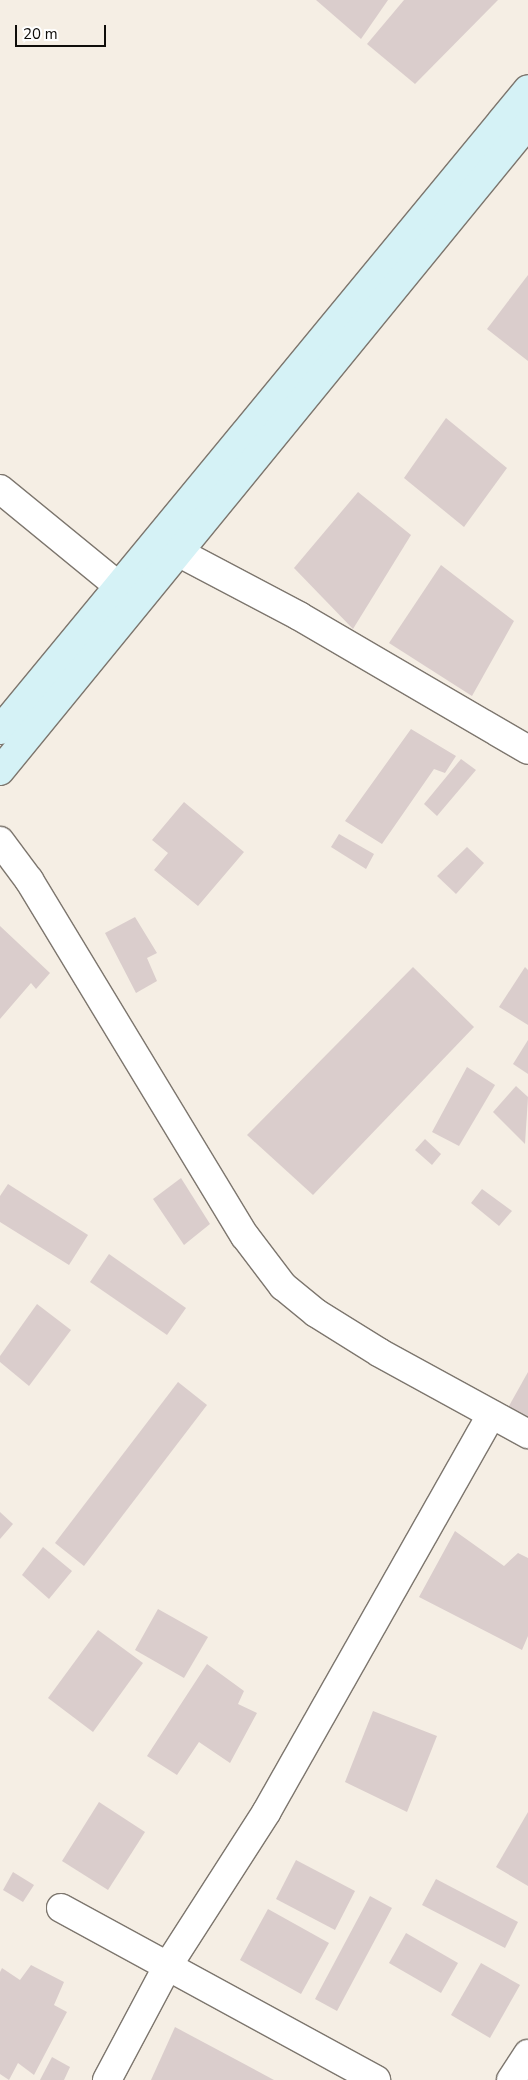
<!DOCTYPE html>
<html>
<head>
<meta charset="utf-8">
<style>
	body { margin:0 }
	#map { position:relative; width:528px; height:2080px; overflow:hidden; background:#f5eee4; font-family:"Nunito Sans",sans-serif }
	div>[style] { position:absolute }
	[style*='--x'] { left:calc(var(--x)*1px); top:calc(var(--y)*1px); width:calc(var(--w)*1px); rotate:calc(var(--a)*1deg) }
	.building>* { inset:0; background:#dacdcc }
	.roads { filter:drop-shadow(1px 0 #7d766e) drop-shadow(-1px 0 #7d766e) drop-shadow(0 1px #7d766e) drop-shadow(0 -1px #7d766e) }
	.street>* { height:28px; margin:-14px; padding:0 14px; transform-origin:14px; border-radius:14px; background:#fff }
	.secondary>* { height:28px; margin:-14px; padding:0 14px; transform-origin:14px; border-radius:14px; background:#d5f2f6 }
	span { translate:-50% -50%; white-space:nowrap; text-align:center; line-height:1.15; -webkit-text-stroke:4px #fff; paint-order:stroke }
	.scale { position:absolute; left:15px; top:25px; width:91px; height:22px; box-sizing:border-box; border:2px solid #0f0d0a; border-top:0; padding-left:6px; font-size:15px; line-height:18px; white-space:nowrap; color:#0f0d0a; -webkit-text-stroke:4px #fff; paint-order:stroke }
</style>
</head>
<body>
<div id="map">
	<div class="building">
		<i style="clip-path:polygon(316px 0,388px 0,361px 39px)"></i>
		<i style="clip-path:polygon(404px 0,498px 0,415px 84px,367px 44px)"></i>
		<i style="clip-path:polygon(528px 275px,528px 361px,487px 329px)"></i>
		<i style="clip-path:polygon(446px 418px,507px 468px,464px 527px,404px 478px)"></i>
		<i style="clip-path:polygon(358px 492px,411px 535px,353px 629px,294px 568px)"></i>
		<i style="clip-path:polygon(441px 565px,514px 621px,472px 696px,389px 643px)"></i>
		<i style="clip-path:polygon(411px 729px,456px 756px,445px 773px,434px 769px,382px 844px,345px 821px)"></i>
		<i style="clip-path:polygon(461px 759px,476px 770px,437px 816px,424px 804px)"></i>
		<i style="clip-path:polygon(184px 802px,244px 852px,198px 906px,154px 870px,168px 853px,152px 840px)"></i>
		<i style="clip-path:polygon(339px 834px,374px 854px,366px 869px,331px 847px)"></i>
		<i style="clip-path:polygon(467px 847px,484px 863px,456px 894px,437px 876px)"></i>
		<i style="clip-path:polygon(135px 917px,157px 953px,147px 958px,157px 981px,136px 993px,105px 933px)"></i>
		<i style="clip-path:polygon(0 926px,50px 973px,36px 989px,31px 983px,0 1019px)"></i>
		<i style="clip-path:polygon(413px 967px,474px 1027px,313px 1195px,247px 1135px)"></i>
		<i style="clip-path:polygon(525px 967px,528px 970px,528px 1025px,499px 1007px)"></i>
		<i style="clip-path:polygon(528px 1040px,528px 1074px,513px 1064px)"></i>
		<i style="clip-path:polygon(467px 1067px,495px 1085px,459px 1146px,432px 1132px)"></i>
		<i style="clip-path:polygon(516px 1086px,528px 1097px,525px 1144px,493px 1112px)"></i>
		<i style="clip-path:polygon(425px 1139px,441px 1154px,432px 1165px,415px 1150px)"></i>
		<i style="clip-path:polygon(181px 1178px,210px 1224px,184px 1245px,153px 1199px)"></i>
		<i style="clip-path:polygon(8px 1184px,88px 1235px,69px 1265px,0 1222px,0 1196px)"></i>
		<i style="clip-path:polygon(482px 1189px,512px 1211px,499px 1226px,471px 1203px)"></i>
		<i style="clip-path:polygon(109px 1254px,186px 1308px,167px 1335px,90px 1282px)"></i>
		<i style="clip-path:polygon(37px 1304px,71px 1330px,29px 1386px,0 1362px,0 1356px)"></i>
		<i style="clip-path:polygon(528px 1372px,528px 1425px,505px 1413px)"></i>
		<i style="clip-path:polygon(178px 1382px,207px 1405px,84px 1566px,55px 1543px)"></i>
		<i style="clip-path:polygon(0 1512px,13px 1524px,0 1539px)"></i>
		<i style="clip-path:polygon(455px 1531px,504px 1566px,518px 1553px,528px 1558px,528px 1636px,522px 1650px,419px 1597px)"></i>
		<i style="clip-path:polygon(43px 1547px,72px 1571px,49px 1599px,22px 1575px)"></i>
		<i style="clip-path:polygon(158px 1609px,208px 1637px,184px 1678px,135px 1650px)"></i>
		<i style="clip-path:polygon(98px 1630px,143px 1663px,93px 1732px,48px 1698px)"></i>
		<i style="clip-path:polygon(207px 1664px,244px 1691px,238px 1704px,257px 1713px,230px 1763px,199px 1742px,177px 1775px,147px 1756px)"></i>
		<i style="clip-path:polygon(373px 1711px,437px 1736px,407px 1812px,345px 1782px)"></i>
		<i style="clip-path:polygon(99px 1802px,145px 1832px,108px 1890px,62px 1861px)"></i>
		<i style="clip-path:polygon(528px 1812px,528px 1886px,496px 1867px)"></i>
		<i style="clip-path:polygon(296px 1860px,355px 1891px,335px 1930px,276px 1899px)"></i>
		<i style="clip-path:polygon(13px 1872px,34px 1885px,23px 1902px,3px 1890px)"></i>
		<i style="clip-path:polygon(436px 1879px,518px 1922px,505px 1948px,422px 1905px)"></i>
		<i style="clip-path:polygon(370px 1896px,392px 1908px,337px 2011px,315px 1999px)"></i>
		<i style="clip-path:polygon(268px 1909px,329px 1943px,301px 1994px,240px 1960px)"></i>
		<i style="clip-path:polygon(406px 1933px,458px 1963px,441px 1993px,389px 1963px)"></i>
		<i style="clip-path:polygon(481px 1963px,520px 1985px,490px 2038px,451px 2015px)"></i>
		<i style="clip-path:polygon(31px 1965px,64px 1982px,54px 2005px,67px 2012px,34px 2075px,18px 2063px,9px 2080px,0 2074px,0 1972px,2px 1968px,20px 1980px)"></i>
		<i style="clip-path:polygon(175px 2027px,274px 2080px,151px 2080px)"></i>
		<i style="clip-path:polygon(52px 2057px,70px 2067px,64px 2080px,40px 2080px)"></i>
	</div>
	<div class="roads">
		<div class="street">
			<i style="--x:0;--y:489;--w:177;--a:39.3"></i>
			<i style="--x:157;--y:541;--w:161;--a:27.8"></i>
			<i style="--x:299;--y:616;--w:265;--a:30.3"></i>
			<i style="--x:0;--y:841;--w:49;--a:53.4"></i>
			<i style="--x:29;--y:880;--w:416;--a:58.8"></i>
			<i style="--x:245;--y:1236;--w:63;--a:52.8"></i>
			<i style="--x:283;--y:1286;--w:43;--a:39.3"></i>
			<i style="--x:316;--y:1313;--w:75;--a:32"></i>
			<i style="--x:380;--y:1353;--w:169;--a:28.7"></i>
			<i style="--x:61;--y:1908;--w:359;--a:28.6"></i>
			<i style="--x:107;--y:2080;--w:128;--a:-62"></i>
			<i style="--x:167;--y:1967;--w:185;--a:-57.3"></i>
			<i style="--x:267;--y:1811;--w:455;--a:-60.5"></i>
			<i style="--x:511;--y:2080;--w:31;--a:-57"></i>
		</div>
		<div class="secondary">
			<i style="--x:0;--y:730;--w:830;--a:-50.52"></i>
			<i style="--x:0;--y:771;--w:835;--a:-50.78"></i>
		</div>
	</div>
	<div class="scale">20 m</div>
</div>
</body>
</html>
